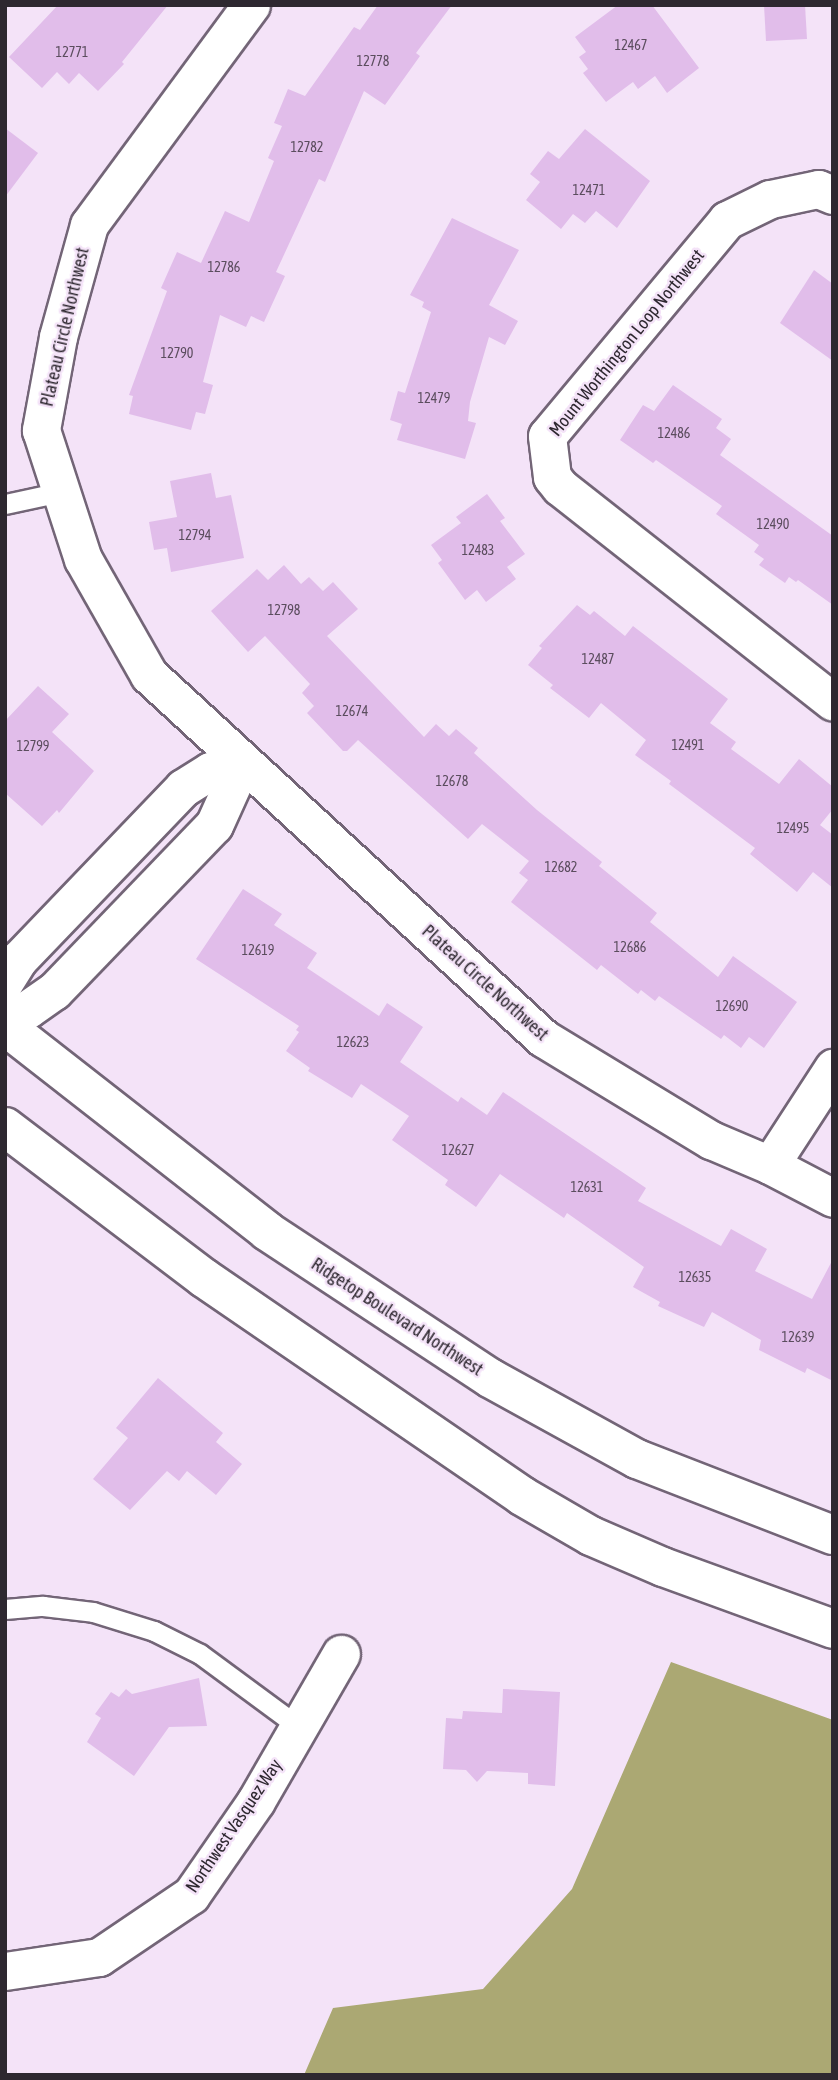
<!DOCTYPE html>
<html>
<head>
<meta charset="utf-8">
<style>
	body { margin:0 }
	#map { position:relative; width:838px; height:2080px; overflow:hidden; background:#f4e3f8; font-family:"Asap Condensed",sans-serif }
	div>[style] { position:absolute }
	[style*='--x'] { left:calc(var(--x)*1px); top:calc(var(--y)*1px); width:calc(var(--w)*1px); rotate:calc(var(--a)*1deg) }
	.forest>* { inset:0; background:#aba873 }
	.building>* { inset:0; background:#e1bdea }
	.roads { filter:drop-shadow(2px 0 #736577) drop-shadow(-2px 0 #736577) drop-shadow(0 2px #736577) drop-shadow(0 -2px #736577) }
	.lane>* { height:19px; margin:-9.5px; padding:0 9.5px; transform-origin:9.5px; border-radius:9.5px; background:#fff }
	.street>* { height:37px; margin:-18.5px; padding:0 18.5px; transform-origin:18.5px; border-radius:18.5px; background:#fff }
	.secondary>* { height:38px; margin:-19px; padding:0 19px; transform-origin:19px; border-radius:19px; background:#fff }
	span { translate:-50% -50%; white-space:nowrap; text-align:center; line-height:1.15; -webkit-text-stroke:5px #f4e3f8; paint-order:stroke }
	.number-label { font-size:14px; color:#5b4d5e }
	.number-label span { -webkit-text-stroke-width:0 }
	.street-label { font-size:18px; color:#2e2830 }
	.frame { position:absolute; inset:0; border:7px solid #2e2830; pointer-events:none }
</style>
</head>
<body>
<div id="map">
	<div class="forest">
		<i style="clip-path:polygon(671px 1662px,833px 1720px,833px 2075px,304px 2075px,333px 2008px,483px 1989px,572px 1889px)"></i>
	</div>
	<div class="building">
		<i style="clip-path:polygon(58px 5px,168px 5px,122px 62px,124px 64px,98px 91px,79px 73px,69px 84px,57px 72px,42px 88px,9px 57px)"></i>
		<i style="clip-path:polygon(378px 5px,452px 5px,416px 53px,420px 56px,385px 105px,364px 91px,325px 182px,319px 179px,276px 272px,285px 276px,264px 322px,251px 316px,246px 327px,220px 315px,203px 382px,213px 385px,205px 414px,196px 412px,191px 430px,129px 414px,133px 396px,129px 395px,167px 291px,161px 288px,177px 252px,201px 263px,225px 211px,249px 222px,274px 161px,268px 158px,282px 126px,274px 123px,288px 89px,305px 96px,354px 27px,360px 30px)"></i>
		<i style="clip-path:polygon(618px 5px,652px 5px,699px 68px,667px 93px,655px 76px,638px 89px,633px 82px,606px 102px,583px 73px,588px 69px,579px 57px,586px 52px,575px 37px)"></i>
		<i style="clip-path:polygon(764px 5px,805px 5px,807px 39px,766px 41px)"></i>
		<i style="clip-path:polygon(5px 128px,38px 153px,5px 197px)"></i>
		<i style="clip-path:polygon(585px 129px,650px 181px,617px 228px,596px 211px,585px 223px,573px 214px,561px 229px,526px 200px,540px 182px,530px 174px,548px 151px,559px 159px)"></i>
		<i style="clip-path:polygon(452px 218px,519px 250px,489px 305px,518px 321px,505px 345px,489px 337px,470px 402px,468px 421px,476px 423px,465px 459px,397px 440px,402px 424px,390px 420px,398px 391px,405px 393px,431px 312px,422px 307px,424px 302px,410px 295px)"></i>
		<i style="clip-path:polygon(814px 270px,833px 284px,833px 361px,780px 323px)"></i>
		<i style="clip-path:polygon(673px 385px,722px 419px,716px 428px,731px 439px,720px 455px,833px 536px,833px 605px,798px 580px,796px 582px,789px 577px,785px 583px,759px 565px,764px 559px,754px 552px,759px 545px,716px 514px,722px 506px,656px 460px,653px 463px,620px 440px,643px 405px,654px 411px)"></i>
		<i style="clip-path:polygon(211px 473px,216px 498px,231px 495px,244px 558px,171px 572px,167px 548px,154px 550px,149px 522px,177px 517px,170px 481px)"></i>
		<i style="clip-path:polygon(487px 494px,505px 518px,500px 521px,525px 554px,507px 567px,516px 579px,486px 602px,477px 590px,465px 600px,438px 563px,442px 560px,431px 545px,461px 523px,456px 517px)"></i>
		<i style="clip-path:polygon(284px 565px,301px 584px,309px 577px,323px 591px,333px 582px,358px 609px,327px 636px,424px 737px,436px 724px,449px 736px,456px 729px,478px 748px,474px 753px,537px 810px,602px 862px,599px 866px,657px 913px,650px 922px,718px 977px,733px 956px,797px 1002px,764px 1048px,749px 1037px,741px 1048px,724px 1035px,721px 1039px,659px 996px,655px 1001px,641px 990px,638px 994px,601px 965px,597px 970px,511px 902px,528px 880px,519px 873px,529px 861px,482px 824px,468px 839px,358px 740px,347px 751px,343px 751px,307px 713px,314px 706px,302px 693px,310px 684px,265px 636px,248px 652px,211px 611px,257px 569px,268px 580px)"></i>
		<i style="clip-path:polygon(577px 605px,590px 615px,594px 611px,625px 636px,633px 626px,728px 699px,710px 723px,736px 742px,731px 749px,779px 784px,799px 759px,833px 787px,833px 809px,820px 825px,833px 835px,833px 888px,813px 872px,797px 892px,750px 854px,755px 848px,669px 784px,671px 781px,635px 755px,646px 740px,601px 703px,589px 718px,550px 688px,553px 685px,528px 665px,542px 648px,539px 646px)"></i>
		<i style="clip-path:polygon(38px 686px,69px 714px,52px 732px,94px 771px,59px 813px,57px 810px,42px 826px,5px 793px,5px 721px)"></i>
		<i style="clip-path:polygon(243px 889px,282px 914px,274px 925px,317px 953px,307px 968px,379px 1016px,387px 1003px,423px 1027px,400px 1062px,458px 1102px,461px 1097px,487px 1115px,503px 1092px,646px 1188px,638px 1201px,721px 1246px,731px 1229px,767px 1249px,755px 1271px,812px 1299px,833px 1259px,833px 1381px,807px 1368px,805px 1373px,759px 1350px,761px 1340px,712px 1312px,704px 1327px,658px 1306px,660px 1302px,633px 1287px,644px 1267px,567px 1213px,564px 1218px,500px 1174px,476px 1207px,445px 1185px,448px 1180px,392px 1140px,409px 1116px,361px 1084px,352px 1098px,308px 1071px,310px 1068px,286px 1051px,299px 1032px,296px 1030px,299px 1026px,196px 959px)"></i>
		<i style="clip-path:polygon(158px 1378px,223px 1433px,216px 1442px,242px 1464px,216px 1495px,187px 1471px,179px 1481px,167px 1471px,130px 1510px,93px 1479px,128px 1438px,116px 1428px)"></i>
		<i style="clip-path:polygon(199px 1678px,207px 1726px,169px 1727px,134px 1776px,87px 1742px,101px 1718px,95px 1714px,111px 1692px,119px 1697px,126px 1689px,132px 1694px)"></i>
		<i style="clip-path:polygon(503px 1689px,560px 1692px,555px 1786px,528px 1784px,528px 1773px,487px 1771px,477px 1782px,466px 1770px,443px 1769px,446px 1718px,462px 1719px,463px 1711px,502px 1713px)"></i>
	</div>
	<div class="roads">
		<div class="lane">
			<i style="--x:5;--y:504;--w:57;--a:-12.1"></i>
			<i style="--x:5;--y:1609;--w:38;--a:-5"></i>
			<i style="--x:43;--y:1606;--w:50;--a:6.8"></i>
			<i style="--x:93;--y:1612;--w:64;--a:17.3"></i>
			<i style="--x:154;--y:1631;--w:51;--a:26.6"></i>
			<i style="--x:200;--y:1654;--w:123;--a:36.4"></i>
		</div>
		<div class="street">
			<i style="--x:251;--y:5;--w:273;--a:126.4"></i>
			<i style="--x:89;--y:225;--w:116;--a:105.5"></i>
			<i style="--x:58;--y:337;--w:95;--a:100.4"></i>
			<i style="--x:41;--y:430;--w:136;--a:72"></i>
			<i style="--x:83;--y:559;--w:133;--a:60.4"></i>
			<i style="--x:149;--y:675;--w:536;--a:42.65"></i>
			<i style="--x:543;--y:1038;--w:197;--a:31.3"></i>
			<i style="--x:711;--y:1140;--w:64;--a:23"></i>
			<i style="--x:770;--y:1165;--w:71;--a:27.6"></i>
			<i style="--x:833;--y:195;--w:16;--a:-158"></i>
			<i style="--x:818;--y:189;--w:49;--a:168.2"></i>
			<i style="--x:770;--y:199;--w:48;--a:154"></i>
			<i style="--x:727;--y:220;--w:281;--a:129.8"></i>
			<i style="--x:547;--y:436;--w:41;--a:83"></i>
			<i style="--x:552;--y:477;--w:13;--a:51"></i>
			<i style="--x:560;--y:487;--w:347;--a:38.2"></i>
			<i style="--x:5;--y:981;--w:26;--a:-58"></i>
			<i style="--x:19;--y:959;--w:237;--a:-46.2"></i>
			<i style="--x:183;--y:788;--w:32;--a:-32"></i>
			<i style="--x:210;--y:771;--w:33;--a:-14"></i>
			<i style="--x:5;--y:1016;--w:24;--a:-17"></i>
			<i style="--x:28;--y:1009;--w:32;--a:-35"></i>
			<i style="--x:54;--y:991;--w:231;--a:-46.1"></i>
			<i style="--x:214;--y:825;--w:68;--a:-65.7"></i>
			<i style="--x:770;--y:1165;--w:116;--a:-57"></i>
			<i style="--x:5;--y:1971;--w:95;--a:-8.5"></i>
			<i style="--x:99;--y:1957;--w:111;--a:-34"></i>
			<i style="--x:191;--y:1895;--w:114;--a:-55.3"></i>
			<i style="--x:256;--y:1801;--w:170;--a:-60"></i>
		</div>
		<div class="secondary">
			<i style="--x:5;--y:1026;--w:333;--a:38"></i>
			<i style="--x:267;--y:1231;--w:267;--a:33.4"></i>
			<i style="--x:490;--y:1378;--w:168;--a:28.9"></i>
			<i style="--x:637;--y:1459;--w:210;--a:21.2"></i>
			<i style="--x:5;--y:1127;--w:250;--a:37.2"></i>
			<i style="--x:204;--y:1278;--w:386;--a:34.4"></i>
			<i style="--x:522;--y:1496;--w:80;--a:30.1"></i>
			<i style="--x:591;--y:1536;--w:78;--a:23.3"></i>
			<i style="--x:663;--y:1567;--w:181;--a:20"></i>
		</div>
	</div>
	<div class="number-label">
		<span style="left:631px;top:45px">12467</span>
		<span style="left:72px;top:52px">12771</span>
		<span style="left:373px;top:61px">12778</span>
		<span style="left:307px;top:147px">12782</span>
		<span style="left:589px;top:190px">12471</span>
		<span style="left:224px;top:267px">12786</span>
		<span style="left:177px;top:353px">12790</span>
		<span style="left:434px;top:398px">12479</span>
		<span style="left:674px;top:433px">12486</span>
		<span style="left:773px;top:524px">12490</span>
		<span style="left:195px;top:535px">12794</span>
		<span style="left:478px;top:550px">12483</span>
		<span style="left:284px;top:610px">12798</span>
		<span style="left:598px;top:659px">12487</span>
		<span style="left:352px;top:711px">12674</span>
		<span style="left:688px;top:745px">12491</span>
		<span style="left:33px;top:746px">12799</span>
		<span style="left:452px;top:781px">12678</span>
		<span style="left:793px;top:828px">12495</span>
		<span style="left:561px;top:867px">12682</span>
		<span style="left:630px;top:947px">12686</span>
		<span style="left:258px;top:950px">12619</span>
		<span style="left:732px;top:1006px">12690</span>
		<span style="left:353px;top:1042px">12623</span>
		<span style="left:458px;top:1150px">12627</span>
		<span style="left:587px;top:1187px">12631</span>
		<span style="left:695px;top:1277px">12635</span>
		<span style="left:798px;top:1337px">12639</span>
	</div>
	<div class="street-label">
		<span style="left:65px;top:327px;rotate:-77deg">Plateau Circle Northwest</span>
		<span style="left:627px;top:343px;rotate:-51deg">Mount Worthington Loop Northwest</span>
		<span style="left:485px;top:983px;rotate:42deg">Plateau Circle Northwest</span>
		<span style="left:397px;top:1317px;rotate:33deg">Ridgetop Boulevard Northwest</span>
		<span style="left:234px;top:1826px;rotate:-56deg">Northwest Vasquez Way</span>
	</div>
	<div class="frame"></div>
</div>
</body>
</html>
